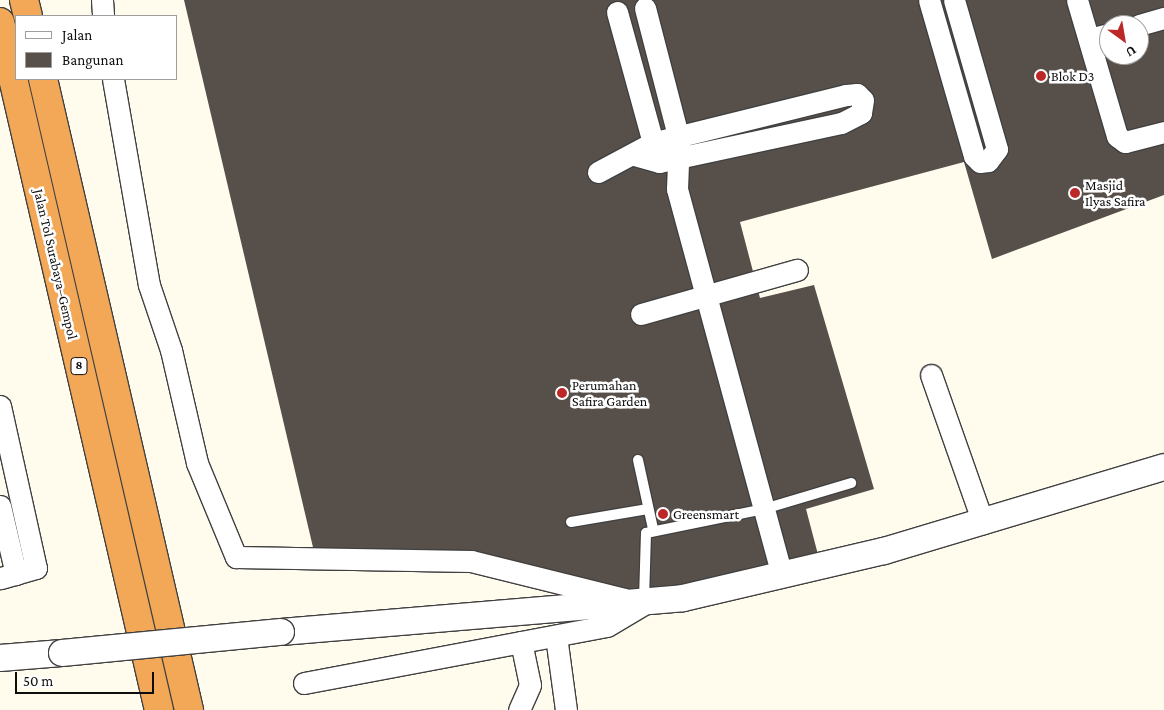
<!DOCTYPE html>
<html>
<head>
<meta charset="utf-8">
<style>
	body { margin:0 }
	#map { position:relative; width:1164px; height:710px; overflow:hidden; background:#fffcee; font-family:"Crimson Pro",serif }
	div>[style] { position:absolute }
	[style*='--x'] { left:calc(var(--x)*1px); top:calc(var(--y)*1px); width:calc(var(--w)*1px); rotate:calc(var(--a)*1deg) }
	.building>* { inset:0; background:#564f4a }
	.roads { filter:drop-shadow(1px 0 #404040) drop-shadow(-1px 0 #404040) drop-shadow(0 1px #404040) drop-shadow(0 -1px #404040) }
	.service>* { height:10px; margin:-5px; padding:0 5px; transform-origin:5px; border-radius:5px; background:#fff }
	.minor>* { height:21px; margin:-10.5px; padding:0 10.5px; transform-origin:10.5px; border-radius:10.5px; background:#fff }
	.tertiary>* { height:26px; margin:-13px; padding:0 13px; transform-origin:13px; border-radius:13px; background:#fff }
	.motorway>* { height:28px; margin:-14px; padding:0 14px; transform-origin:14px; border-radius:14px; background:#f3a858 }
	.bridges { filter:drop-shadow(1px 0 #404040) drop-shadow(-1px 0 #404040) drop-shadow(0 1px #404040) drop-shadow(0 -1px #404040) }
	.tertiary-bridge>* { height:26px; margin:-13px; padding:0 13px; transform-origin:13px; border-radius:13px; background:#fff }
	.dots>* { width:14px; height:14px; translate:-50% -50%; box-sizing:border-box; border:2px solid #fff; border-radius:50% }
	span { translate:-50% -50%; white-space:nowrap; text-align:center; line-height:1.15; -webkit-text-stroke:5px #fff; paint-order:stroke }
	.shield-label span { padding:1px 4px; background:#fff; border:1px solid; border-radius:4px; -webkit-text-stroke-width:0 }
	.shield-label { font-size:12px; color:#0d0d0d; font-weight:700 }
	.poi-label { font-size:14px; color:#0d0d0d }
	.left { translate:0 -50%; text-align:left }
	.street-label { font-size:14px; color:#0d0d0d }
	.legend { position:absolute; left:15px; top:15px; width:162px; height:65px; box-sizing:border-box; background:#fff; border:1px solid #9e9e9e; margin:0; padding:6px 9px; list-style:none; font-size:15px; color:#0d0d0d }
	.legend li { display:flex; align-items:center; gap:10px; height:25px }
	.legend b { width:25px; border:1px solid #9e9e9e }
	.north { position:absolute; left:1099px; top:15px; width:50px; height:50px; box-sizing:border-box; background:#fff; border:1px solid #9e9e9e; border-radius:50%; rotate:148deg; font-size:14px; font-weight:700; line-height:20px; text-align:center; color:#0d0d0d }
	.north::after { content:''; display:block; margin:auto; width:18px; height:22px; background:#bc2827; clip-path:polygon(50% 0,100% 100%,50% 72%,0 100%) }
	.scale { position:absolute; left:15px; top:672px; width:139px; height:22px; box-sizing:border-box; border:2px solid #0d0d0d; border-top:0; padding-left:6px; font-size:15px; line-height:18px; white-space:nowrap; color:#0d0d0d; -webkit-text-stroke:4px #fff; paint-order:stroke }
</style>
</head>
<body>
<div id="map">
	<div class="building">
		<i style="clip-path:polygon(evenodd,184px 0,1164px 0,1164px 195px,992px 259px,964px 162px,740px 222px,760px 298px,814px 285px,874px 489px,806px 509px,821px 566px,644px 604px,471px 561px,316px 560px,184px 0,1109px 25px,1139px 25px,1139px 55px,1109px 55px,1109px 25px)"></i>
	</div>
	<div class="roads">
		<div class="service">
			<i style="--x:638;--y:460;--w:71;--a:77.7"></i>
			<i style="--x:571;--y:522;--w:78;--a:-9.6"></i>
			<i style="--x:644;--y:600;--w:67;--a:-88.3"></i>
			<i style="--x:646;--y:533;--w:120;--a:-11.5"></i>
			<i style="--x:764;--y:509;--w:91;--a:-16.6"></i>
		</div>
		<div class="minor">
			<i style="--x:102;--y:0;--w:16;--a:86"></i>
			<i style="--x:929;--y:0;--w:162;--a:73.9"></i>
			<i style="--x:974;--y:156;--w:8;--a:45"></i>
			<i style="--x:980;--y:162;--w:8;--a:-7"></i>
			<i style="--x:988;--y:161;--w:15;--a:-53"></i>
			<i style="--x:997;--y:149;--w:155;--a:-106.1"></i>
			<i style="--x:1077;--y:0;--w:142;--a:73.6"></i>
			<i style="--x:1117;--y:136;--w:10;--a:37"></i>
			<i style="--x:1125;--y:142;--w:40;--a:-14.4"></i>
			<i style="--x:645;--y:8;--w:135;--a:75.5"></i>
			<i style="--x:679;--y:139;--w:50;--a:92.3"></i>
			<i style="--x:677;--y:189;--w:400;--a:74.8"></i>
			<i style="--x:617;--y:12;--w:150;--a:74.6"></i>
			<i style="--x:1139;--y:25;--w:26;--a:-16"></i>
			<i style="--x:1089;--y:39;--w:21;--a:-14"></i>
			<i style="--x:113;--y:79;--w:209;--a:80.1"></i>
			<i style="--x:149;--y:285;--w:69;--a:71.3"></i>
			<i style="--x:171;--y:350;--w:116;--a:77"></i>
			<i style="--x:197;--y:463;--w:102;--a:67.5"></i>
			<i style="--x:236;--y:557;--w:235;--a:1"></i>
			<i style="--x:471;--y:561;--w:158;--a:13.9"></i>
			<i style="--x:598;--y:172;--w:61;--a:-28.2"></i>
			<i style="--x:652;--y:143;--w:200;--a:-13.9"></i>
			<i style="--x:846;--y:95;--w:11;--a:-5"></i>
			<i style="--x:857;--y:94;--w:8;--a:45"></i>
			<i style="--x:863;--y:100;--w:13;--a:99"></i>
			<i style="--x:861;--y:113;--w:22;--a:153"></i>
			<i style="--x:841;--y:123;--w:186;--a:167.9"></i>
			<i style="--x:659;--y:162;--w:25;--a:-164"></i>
			<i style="--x:641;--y:314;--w:162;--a:-15.8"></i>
			<i style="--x:931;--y:375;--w:157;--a:70.6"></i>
			<i style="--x:0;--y:406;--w:166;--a:77.5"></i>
			<i style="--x:36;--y:568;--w:37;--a:164"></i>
			<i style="--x:0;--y:506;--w:70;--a:76.8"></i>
			<i style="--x:556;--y:636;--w:75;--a:82.3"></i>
			<i style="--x:304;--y:683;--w:308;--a:-10.7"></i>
			<i style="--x:607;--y:626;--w:43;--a:-30.7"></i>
			<i style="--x:519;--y:710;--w:27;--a:-66"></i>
			<i style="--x:530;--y:685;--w:44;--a:-101.8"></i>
		</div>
		<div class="tertiary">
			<i style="--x:281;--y:632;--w:403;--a:-4.8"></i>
			<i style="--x:683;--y:598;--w:206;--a:-13.2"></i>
			<i style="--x:884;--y:551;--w:292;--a:-16.7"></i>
			<i style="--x:0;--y:658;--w:62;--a:-4.6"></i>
		</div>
		<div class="motorway">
			<i style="--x:24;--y:0;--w:16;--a:76"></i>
			<i style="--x:0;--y:22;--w:706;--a:76.99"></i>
			<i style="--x:43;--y:79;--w:648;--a:76.97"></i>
		</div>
	</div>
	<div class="bridges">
		<div class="tertiary-bridge">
			<i style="--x:62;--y:653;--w:220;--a:-5.5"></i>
		</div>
	</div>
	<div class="dots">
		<i style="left:1041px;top:76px;background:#bc2827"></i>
		<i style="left:1075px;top:193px;background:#bc2827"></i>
		<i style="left:562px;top:393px;background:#bc2827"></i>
		<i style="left:663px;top:514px;background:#bc2827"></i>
	</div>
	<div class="shield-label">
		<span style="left:79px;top:366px">8</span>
	</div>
	<div class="poi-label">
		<span class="left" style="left:1051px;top:76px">Blok D3</span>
		<span class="left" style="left:1085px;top:193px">Masjid<br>Ilyas Safira</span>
		<span class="left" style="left:572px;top:393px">Perumahan<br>Safira Garden</span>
		<span class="left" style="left:673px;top:514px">Greensmart</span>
	</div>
	<div class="street-label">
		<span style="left:56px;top:264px;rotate:77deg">Jalan Tol Surabaya–Gempol</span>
	</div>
	<ul class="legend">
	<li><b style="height:6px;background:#fff"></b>Jalan</li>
	<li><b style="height:14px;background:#564f4a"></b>Bangunan</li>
	</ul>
	<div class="north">U</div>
	<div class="scale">50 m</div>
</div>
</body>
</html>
